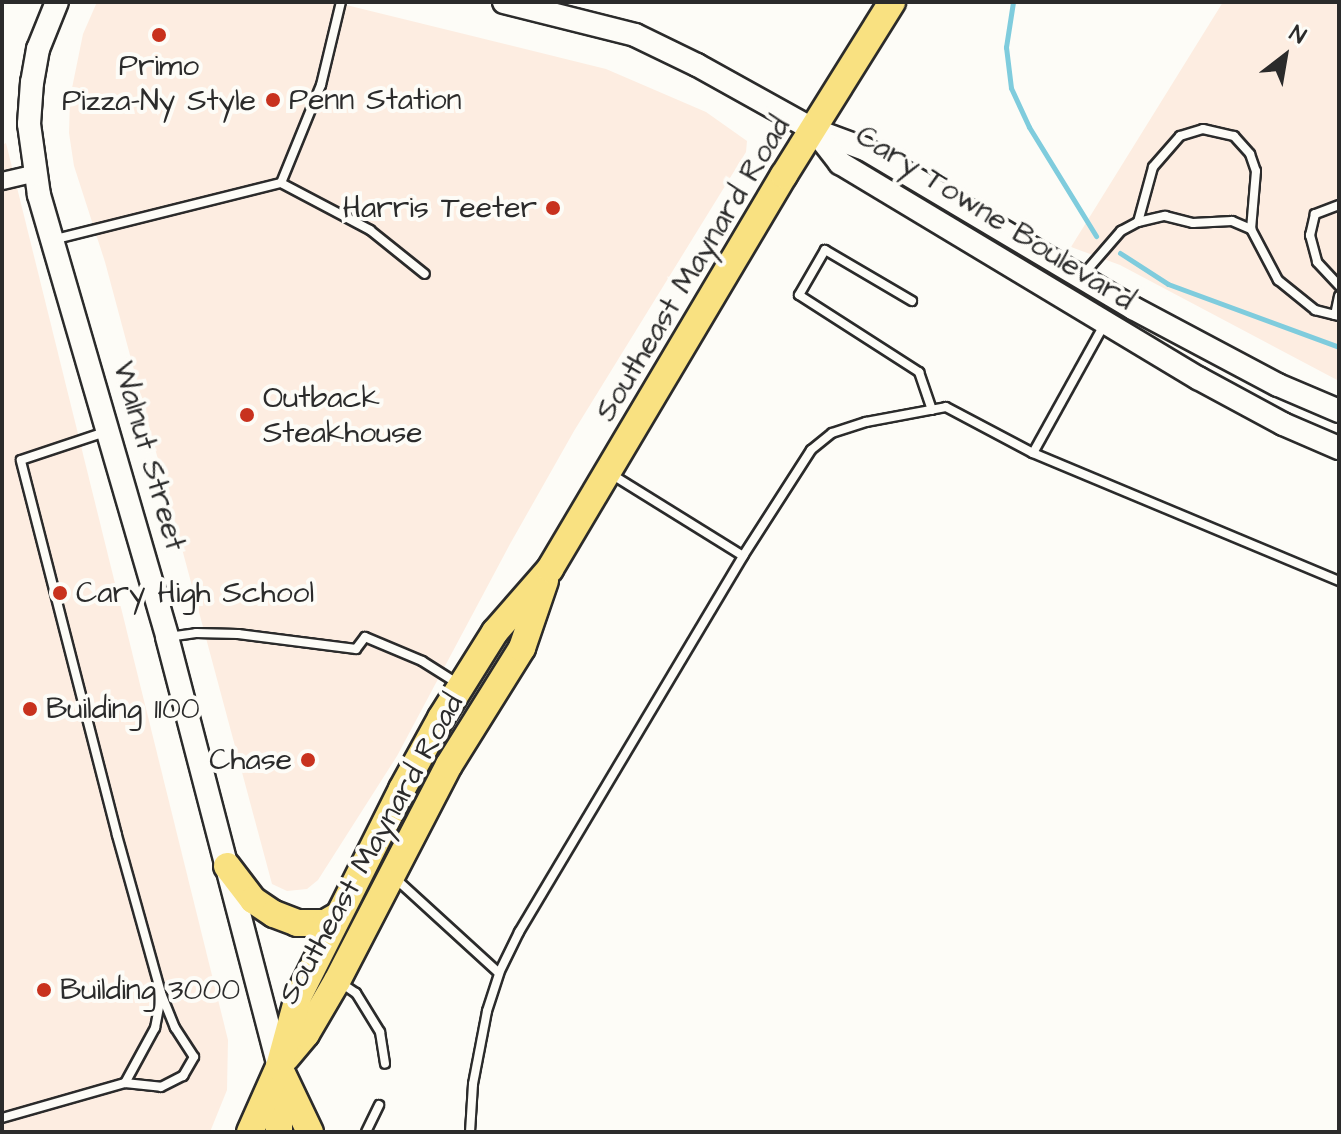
<!DOCTYPE html>
<html>
<head>
<meta charset="utf-8">
<style>
	body { margin:0 }
	#map { position:relative; width:1341px; height:1134px; overflow:hidden; background:#fdfcf7; font-family:"Architects Daughter",sans-serif }
	div>[style] { position:absolute }
	[style*='--x'] { left:calc(var(--x)*1px); top:calc(var(--y)*1px); width:calc(var(--w)*1px); rotate:calc(var(--a)*1deg) }
	.built>* { inset:0; background:#fdede1 }
	.stream>* { height:5px; margin:-2.5px; padding:0 2.5px; transform-origin:2.5px; border-radius:2.5px; background:#7fccdd }
	.roads { filter:drop-shadow(2px 0 #2b2b2b) drop-shadow(-2px 0 #2b2b2b) drop-shadow(0 2px #2b2b2b) drop-shadow(0 -2px #2b2b2b) }
	.lane>* { height:8px; margin:-4px; padding:0 4px; transform-origin:4px; border-radius:4px; background:#fdfcf7 }
	.street>* { height:16px; margin:-8px; padding:0 8px; transform-origin:8px; border-radius:8px; background:#fdfcf7 }
	.secondary>* { height:22px; margin:-11px; padding:0 11px; transform-origin:11px; border-radius:11px; background:#fdfcf7 }
	.primary>* { height:26px; margin:-13px; padding:0 13px; transform-origin:13px; border-radius:13px; background:#f9e181 }
	.dots>* { width:22px; height:22px; translate:-50% -50%; box-sizing:border-box; border:4px solid #fdfcf7; border-radius:50% }
	span { translate:-50% -50%; white-space:nowrap; text-align:center; line-height:1.15; -webkit-text-stroke:8px #fdfcf7; paint-order:stroke }
	.poi-label { font-size:30px; color:#2b2b2b }
	.left { translate:0 -50%; text-align:left }
	.right { translate:-100% -50%; text-align:right }
	.street-label { font-size:30px; color:#2b2b2b }
	.frame { position:absolute; inset:0; border:4px solid #2b2b2b; pointer-events:none }
	.north { position:absolute; left:1245px; top:16px; width:80px; height:80px; -webkit-text-stroke:6px #fdfcf7; paint-order:stroke; rotate:31deg; font-size:22px; font-weight:700; line-height:32px; text-align:center; color:#2b2b2b }
	.north::after { content:''; display:block; margin:auto; width:28px; height:36px; background:#2b2b2b; clip-path:polygon(50% 0,100% 100%,50% 72%,0 100%) }
</style>
</head>
<body>
<div id="map">
	<div class="built">
		<i style="clip-path:polygon(97px 2px,334px 2px,606px 69px,706px 112px,747px 141px,746px 152px,574px 431px,510px 544px,397px 756px,318px 880px,307px 889px,287px 891px,272px 884px,105px 262px,74px 166px,69px 133px,70px 98px,83px 34px)"></i>
		<i style="clip-path:polygon(1223px 2px,1339px 2px,1339px 381px,1120px 265px,1071px 247px)"></i>
		<i style="clip-path:polygon(6px 143px,228px 1040px,227px 1090px,210px 1132px,2px 1132px,2px 145px)"></i>
	</div>
	<div class="stream">
		<i style="--x:1013;--y:2;--w:46;--a:98.8"></i>
		<i style="--x:1006;--y:47;--w:41;--a:83"></i>
		<i style="--x:1011;--y:88;--w:43;--a:65.2"></i>
		<i style="--x:1029;--y:127;--w:128;--a:58.4"></i>
		<i style="--x:1120;--y:253;--w:57;--a:32.9"></i>
		<i style="--x:1168;--y:284;--w:182;--a:20.2"></i>
	</div>
	<div class="roads">
		<div class="lane">
			<i style="--x:281;--y:183;--w:101;--a:27.8"></i>
			<i style="--x:370;--y:230;--w:70;--a:38.7"></i>
			<i style="--x:1339;--y:205;--w:26;--a:159"></i>
			<i style="--x:1315;--y:214;--w:22;--a:103"></i>
			<i style="--x:1310;--y:235;--w:28;--a:75"></i>
			<i style="--x:1317;--y:262;--w:33;--a:47"></i>
			<i style="--x:1138;--y:222;--w:57;--a:-74.7"></i>
			<i style="--x:1153;--y:167;--w:41;--a:-48.9"></i>
			<i style="--x:1180;--y:136;--w:24;--a:-17"></i>
			<i style="--x:1203;--y:129;--w:32;--a:13"></i>
			<i style="--x:1234;--y:136;--w:24;--a:48"></i>
			<i style="--x:1250;--y:154;--w:18;--a:71"></i>
			<i style="--x:1256;--y:171;--w:58;--a:94.9"></i>
			<i style="--x:1251;--y:229;--w:58;--a:62.1"></i>
			<i style="--x:1278;--y:280;--w:48;--a:39"></i>
			<i style="--x:1315;--y:310;--w:25;--a:14"></i>
			<i style="--x:52;--y:240;--w:236;--a:-14"></i>
			<i style="--x:281;--y:183;--w:106;--a:-67.8"></i>
			<i style="--x:321;--y:85;--w:85;--a:-76.5"></i>
			<i style="--x:1082;--y:276;--w:60;--a:-49.1"></i>
			<i style="--x:1121;--y:231;--w:19;--a:-28"></i>
			<i style="--x:1138;--y:222;--w:28;--a:-13"></i>
			<i style="--x:1165;--y:216;--w:29;--a:14"></i>
			<i style="--x:1193;--y:223;--w:39;--a:-3"></i>
			<i style="--x:1232;--y:221;--w:21;--a:23"></i>
			<i style="--x:912;--y:301;--w:101;--a:-149.6"></i>
			<i style="--x:825;--y:250;--w:52;--a:120"></i>
			<i style="--x:799;--y:295;--w:143;--a:32.7"></i>
			<i style="--x:919;--y:372;--w:40;--a:71.1"></i>
			<i style="--x:1335;--y:315;--w:19;--a:-78"></i>
			<i style="--x:1033;--y:453;--w:149;--a:-61"></i>
			<i style="--x:611;--y:474;--w:155;--a:31.8"></i>
			<i style="--x:168;--y:637;--w:28;--a:-8"></i>
			<i style="--x:196;--y:633;--w:42;--a:1.4"></i>
			<i style="--x:238;--y:634;--w:119;--a:7.2"></i>
			<i style="--x:356;--y:649;--w:15;--a:-53"></i>
			<i style="--x:365;--y:637;--w:62;--a:22.8"></i>
			<i style="--x:422;--y:661;--w:41;--a:32.2"></i>
			<i style="--x:396;--y:879;--w:139;--a:42.4"></i>
			<i style="--x:341;--y:983;--w:18;--a:34"></i>
			<i style="--x:356;--y:993;--w:46;--a:58.4"></i>
			<i style="--x:380;--y:1032;--w:32;--a:81"></i>
			<i style="--x:125;--y:1083;--w:63;--a:-61.4"></i>
			<i style="--x:155;--y:1028;--w:32;--a:-79"></i>
			<i style="--x:2;--y:1118;--w:128;--a:-15.9"></i>
			<i style="--x:125;--y:1083;--w:36;--a:6"></i>
			<i style="--x:161;--y:1087;--w:25;--a:-27"></i>
			<i style="--x:183;--y:1076;--w:22;--a:-60"></i>
			<i style="--x:194;--y:1057;--w:35;--a:-123"></i>
			<i style="--x:175;--y:1028;--w:38;--a:-112"></i>
			<i style="--x:161;--y:993;--w:164;--a:-105.6"></i>
			<i style="--x:117;--y:835;--w:387;--a:-104.4"></i>
			<i style="--x:21;--y:460;--w:89;--a:-18.4"></i>
			<i style="--x:366;--y:1132;--w:30;--a:-64"></i>
			<i style="--x:470;--y:1132;--w:48;--a:-86.4"></i>
			<i style="--x:473;--y:1084;--w:74;--a:-79.1"></i>
			<i style="--x:487;--y:1011;--w:40;--a:-72"></i>
			<i style="--x:499;--y:973;--w:46;--a:-64"></i>
			<i style="--x:519;--y:932;--w:438;--a:-59.2"></i>
			<i style="--x:743;--y:556;--w:126;--a:-57.3"></i>
			<i style="--x:811;--y:450;--w:27;--a:-39"></i>
			<i style="--x:832;--y:433;--w:36;--a:-18"></i>
			<i style="--x:866;--y:422;--w:81;--a:-10.6"></i>
			<i style="--x:946;--y:407;--w:98;--a:27.9"></i>
			<i style="--x:1033;--y:453;--w:332;--a:22.7"></i>
		</div>
		<div class="street">
			<i style="--x:2;--y:181;--w:35;--a:-13"></i>
		</div>
		<div class="secondary">
			<i style="--x:57;--y:2;--w:51;--a:112"></i>
			<i style="--x:38;--y:49;--w:34;--a:100"></i>
			<i style="--x:32;--y:82;--w:42;--a:94.1"></i>
			<i style="--x:29;--y:124;--w:72;--a:82"></i>
			<i style="--x:39;--y:195;--w:460;--a:73.8"></i>
			<i style="--x:167;--y:637;--w:444;--a:75.4"></i>
			<i style="--x:504;--y:2;--w:135;--a:14.1"></i>
			<i style="--x:635;--y:35;--w:69;--a:25.8"></i>
			<i style="--x:697;--y:65;--w:134;--a:29.1"></i>
			<i style="--x:814;--y:130;--w:54;--a:20.4"></i>
			<i style="--x:865;--y:149;--w:312;--a:30.7"></i>
			<i style="--x:1133;--y:308;--w:164;--a:28"></i>
			<i style="--x:1278;--y:385;--w:66;--a:23.1"></i>
			<i style="--x:815;--y:131;--w:41;--a:52"></i>
			<i style="--x:840;--y:163;--w:418;--a:31"></i>
			<i style="--x:1198;--y:378;--w:97;--a:28.4"></i>
			<i style="--x:1283;--y:424;--w:61;--a:23.2"></i>
		</div>
		<div class="primary">
			<i style="--x:227;--y:866;--w:43;--a:52.6"></i>
			<i style="--x:253;--y:900;--w:25;--a:34"></i>
			<i style="--x:274;--y:914;--w:25;--a:21"></i>
			<i style="--x:297;--y:923;--w:28;--a:0"></i>
			<i style="--x:325;--y:923;--w:14;--a:-30"></i>
			<i style="--x:286;--y:1058;--w:31;--a:-50"></i>
			<i style="--x:306;--y:1034;--w:61;--a:-59.7"></i>
			<i style="--x:337;--y:981;--w:243;--a:-62.6"></i>
			<i style="--x:449;--y:765;--w:138;--a:-58"></i>
			<i style="--x:522;--y:648;--w:71;--a:-71.1"></i>
			<i style="--x:279;--y:1067;--w:72;--a:64.5"></i>
			<i style="--x:279;--y:1075;--w:57;--a:90"></i>
			<i style="--x:250;--y:1132;--w:71;--a:-66"></i>
			<i style="--x:279;--y:1067;--w:73;--a:-74.8"></i>
			<i style="--x:298;--y:997;--w:233;--a:-63.4"></i>
			<i style="--x:402;--y:789;--w:81;--a:-61.2"></i>
			<i style="--x:441;--y:718;--w:102;--a:-57.9"></i>
			<i style="--x:495;--y:632;--w:84;--a:-48.9"></i>
			<i style="--x:550;--y:569;--w:458;--a:-59.3"></i>
			<i style="--x:784;--y:175;--w:204;--a:-58"></i>
		</div>
	</div>
	<div class="dots">
		<i style="left:159px;top:35px;background:#c8321e"></i>
		<i style="left:273px;top:100px;background:#c8321e"></i>
		<i style="left:553px;top:208px;background:#c8321e"></i>
		<i style="left:247px;top:415px;background:#c8321e"></i>
		<i style="left:60px;top:593px;background:#c8321e"></i>
		<i style="left:30px;top:709px;background:#c8321e"></i>
		<i style="left:308px;top:760px;background:#c8321e"></i>
		<i style="left:44px;top:990px;background:#c8321e"></i>
	</div>
	<div class="poi-label">
		<span style="left:159px;top:83px">Primo<br>Pizza-Ny Style</span>
		<span class="left" style="left:289px;top:100px">Penn Station</span>
		<span class="right" style="left:537px;top:208px">Harris Teeter</span>
		<span class="left" style="left:263px;top:415px">Outback<br>Steakhouse</span>
		<span class="left" style="left:76px;top:593px">Cary High School</span>
		<span class="left" style="left:46px;top:709px">Building 1100</span>
		<span class="right" style="left:292px;top:760px">Chase</span>
		<span class="left" style="left:60px;top:990px">Building 3000</span>
	</div>
	<div class="street-label">
		<span style="left:995px;top:218px;rotate:32deg">Cary Towne Boulevard</span>
		<span style="left:693px;top:269px;rotate:-59deg">Southeast Maynard Road</span>
		<span style="left:149px;top:456px;rotate:74deg">Walnut Street</span>
		<span style="left:371px;top:849px;rotate:-61deg">Southeast Maynard Road</span>
	</div>
	<div class="frame"></div>
	<div class="north">N</div>
</div>
</body>
</html>
